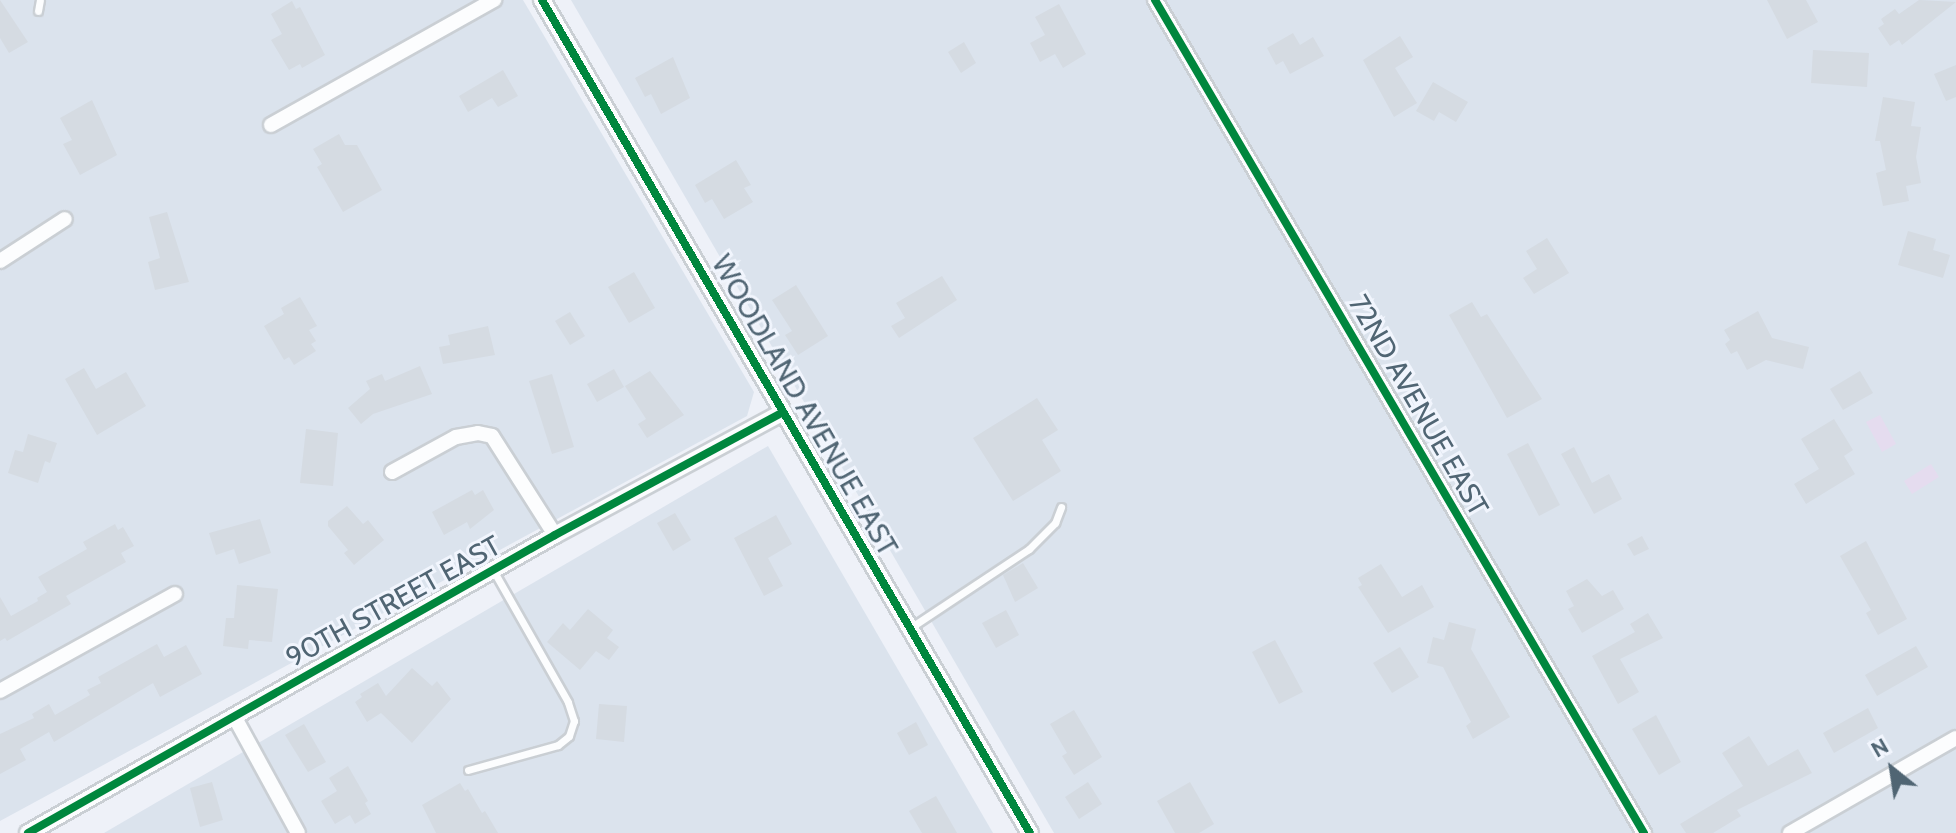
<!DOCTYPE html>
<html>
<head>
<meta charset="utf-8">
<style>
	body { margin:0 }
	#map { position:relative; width:1956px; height:833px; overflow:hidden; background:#eef1f8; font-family:Cabin,sans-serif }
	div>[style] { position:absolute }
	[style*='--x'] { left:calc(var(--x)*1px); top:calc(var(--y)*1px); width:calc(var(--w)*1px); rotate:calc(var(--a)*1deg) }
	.residential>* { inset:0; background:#dbe3ed }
	.green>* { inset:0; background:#e5dcef }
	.building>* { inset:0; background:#d5dbe2 }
	.roads { filter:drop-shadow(2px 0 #cacfd4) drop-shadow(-2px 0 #cacfd4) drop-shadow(0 2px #cacfd4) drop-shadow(0 -2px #cacfd4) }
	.service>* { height:7px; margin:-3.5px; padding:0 3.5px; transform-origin:3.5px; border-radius:3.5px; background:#fcfdfe }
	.minor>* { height:14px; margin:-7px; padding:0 7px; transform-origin:7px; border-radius:7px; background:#fcfdfe }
	.tertiary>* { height:16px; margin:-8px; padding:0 8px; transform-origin:8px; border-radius:8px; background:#fcfdfe }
	.cycleway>* { height:8px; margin:-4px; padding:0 4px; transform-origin:4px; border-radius:4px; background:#00873e }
	span { translate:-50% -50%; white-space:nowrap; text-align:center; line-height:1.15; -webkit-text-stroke:6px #f1f5fd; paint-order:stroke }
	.street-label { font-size:28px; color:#506573 }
	.north { position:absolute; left:1852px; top:729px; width:80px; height:80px; -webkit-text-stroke:6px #f1f5fd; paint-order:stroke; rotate:330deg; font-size:22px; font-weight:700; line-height:32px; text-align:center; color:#506573 }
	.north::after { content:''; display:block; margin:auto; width:28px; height:36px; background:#506573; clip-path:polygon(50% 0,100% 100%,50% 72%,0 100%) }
</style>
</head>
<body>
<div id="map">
	<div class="residential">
		<i style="clip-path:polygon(0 0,523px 0,754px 392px,747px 416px,0 821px)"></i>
		<i style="clip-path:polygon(571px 0,1956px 0,1956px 833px,1054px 833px)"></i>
		<i style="clip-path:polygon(768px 446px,993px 833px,104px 833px)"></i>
	</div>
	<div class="green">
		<i style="clip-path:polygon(1880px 415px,1896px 444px,1882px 452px,1866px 422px)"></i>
		<i style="clip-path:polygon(1931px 464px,1939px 477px,1912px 494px,1904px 481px)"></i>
	</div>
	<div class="building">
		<i style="clip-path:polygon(0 0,28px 42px,9px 53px,0 38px)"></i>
		<i style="clip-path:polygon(1767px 0,1806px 0,1818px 22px,1787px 39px)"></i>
		<i style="clip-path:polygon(1919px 0,1956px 2px,1902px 45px,1899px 40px,1890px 46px,1878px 28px,1884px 24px,1881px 19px,1895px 9px,1899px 14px)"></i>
		<i style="clip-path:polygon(292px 1px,296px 9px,300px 7px,325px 55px,302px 68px,300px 64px,289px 70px,271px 40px,282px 34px,271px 14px)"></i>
		<i style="clip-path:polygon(1059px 4px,1086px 54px,1063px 68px,1055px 54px,1040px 62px,1030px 43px,1045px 35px,1035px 17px)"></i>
		<i style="clip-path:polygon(1293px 33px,1300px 45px,1313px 37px,1324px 56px,1290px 74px,1283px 61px,1276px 65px,1267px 48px)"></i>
		<i style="clip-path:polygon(1400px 36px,1413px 57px,1395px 68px,1417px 103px,1394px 117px,1363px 60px)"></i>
		<i style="clip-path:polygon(964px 42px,976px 63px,961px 73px,948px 52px)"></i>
		<i style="clip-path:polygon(1813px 50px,1869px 53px,1867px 87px,1811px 83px)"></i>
		<i style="clip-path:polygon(673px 57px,690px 98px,661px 114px,651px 94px,645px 97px,635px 78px)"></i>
		<i style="clip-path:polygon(1956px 65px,1956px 97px,1946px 101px,1934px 74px)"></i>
		<i style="clip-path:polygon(503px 70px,518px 96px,498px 107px,492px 98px,468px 112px,459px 96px)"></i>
		<i style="clip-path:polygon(1433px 82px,1468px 102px,1456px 122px,1439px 112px,1434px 121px,1416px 111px)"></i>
		<i style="clip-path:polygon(1883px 97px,1915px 102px,1911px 126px,1921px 127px,1916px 157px,1921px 183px,1906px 186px,1909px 201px,1883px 206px,1876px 173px,1886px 170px,1880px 141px,1875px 141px)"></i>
		<i style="clip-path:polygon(92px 100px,117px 155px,80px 175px,63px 144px,72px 140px,60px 118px)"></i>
		<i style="clip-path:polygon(339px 134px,345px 145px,357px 145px,382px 190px,343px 212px,317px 167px,322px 164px,313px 149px)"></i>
		<i style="clip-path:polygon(736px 160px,751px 185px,744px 188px,753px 202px,724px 219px,712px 199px,705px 203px,695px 185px)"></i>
		<i style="clip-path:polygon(167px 212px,189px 282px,155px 290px,148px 262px,160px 258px,149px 217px)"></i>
		<i style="clip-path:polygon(1908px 231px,1936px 239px,1933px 250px,1950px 255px,1943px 278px,1898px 265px)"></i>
		<i style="clip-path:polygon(1547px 238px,1569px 273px,1534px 294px,1523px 278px,1537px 269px,1526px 251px)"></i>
		<i style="clip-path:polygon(634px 272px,655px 308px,629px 323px,608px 287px)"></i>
		<i style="clip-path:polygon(942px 276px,957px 300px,899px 338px,891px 326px,905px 318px,896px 303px)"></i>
		<i style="clip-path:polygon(796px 285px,828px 336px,798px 355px,785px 335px,792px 331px,772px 300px)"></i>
		<i style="clip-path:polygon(300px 297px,317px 326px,309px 330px,316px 341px,311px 344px,316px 351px,294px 365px,289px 357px,284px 360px,264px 326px,284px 314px,281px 308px)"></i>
		<i style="clip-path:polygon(1472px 302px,1481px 317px,1487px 314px,1542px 399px,1507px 418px,1449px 315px)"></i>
		<i style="clip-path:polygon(1758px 311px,1772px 338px,1809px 347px,1803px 369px,1766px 360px,1747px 370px,1737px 351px,1731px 354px,1725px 344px,1730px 340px,1724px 330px)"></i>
		<i style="clip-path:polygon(570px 312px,585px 336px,570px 345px,555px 321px)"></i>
		<i style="clip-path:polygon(488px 326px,495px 355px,443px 364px,439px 347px,450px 345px,448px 335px)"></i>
		<i style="clip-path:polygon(420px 366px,432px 394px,373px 414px,361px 424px,348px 408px,370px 389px,366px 381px,382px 374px,385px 381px)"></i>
		<i style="clip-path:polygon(84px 368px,96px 389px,126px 372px,146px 406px,97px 435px,65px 379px)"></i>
		<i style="clip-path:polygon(614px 369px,624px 387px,597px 402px,587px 384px)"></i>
		<i style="clip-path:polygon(650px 371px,684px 415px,647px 438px,638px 424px,646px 419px,625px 386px)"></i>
		<i style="clip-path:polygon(1860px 371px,1873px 393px,1843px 410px,1830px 389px)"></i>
		<i style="clip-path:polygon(552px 374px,574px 447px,552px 454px,529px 381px)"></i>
		<i style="clip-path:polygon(1037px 398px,1058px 430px,1042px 440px,1061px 471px,1013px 501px,973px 438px)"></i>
		<i style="clip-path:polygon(1834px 419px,1853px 450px,1844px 456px,1855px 474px,1806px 504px,1794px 484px,1819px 469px,1801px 439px)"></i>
		<i style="clip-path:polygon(306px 429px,338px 433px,333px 486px,300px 483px)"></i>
		<i style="clip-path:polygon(28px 434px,57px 443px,50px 463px,45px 461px,38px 483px,8px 473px,15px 450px,23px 452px)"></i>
		<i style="clip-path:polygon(1528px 443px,1560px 505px,1539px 516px,1507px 454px)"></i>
		<i style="clip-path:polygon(1574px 447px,1592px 483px,1609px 474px,1622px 499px,1594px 514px,1561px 454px)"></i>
		<i style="clip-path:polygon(472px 490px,475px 495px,483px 490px,494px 510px,470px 529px,467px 522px,444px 535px,432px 512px)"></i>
		<i style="clip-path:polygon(347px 506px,363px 524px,368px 520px,384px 540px,354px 565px,344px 553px,348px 550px,328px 526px,328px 521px)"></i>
		<i style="clip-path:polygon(675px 513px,691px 540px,673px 551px,657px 523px)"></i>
		<i style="clip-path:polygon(776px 515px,792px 544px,768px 558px,783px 586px,764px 596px,734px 538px)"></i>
		<i style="clip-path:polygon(260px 519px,271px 553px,239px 564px,234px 549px,216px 555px,209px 533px)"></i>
		<i style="clip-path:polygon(115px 524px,118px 530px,123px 527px,134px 546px,121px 553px,126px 562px,66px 596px,71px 604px,7px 641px,5px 638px,0 641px,0 597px,11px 616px,38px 601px,37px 598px,47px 592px,38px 577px,87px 549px,83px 542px)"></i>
		<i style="clip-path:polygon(1642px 536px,1649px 549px,1634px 556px,1627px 544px)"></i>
		<i style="clip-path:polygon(1866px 541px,1907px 619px,1878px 635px,1866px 613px,1871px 610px,1840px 556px)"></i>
		<i style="clip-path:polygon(1023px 563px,1038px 588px,1015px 602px,1003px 575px)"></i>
		<i style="clip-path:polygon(1381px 564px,1402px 597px,1422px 585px,1434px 607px,1388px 633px,1358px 587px,1362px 585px,1358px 578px)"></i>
		<i style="clip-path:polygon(1587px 579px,1602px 596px,1613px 590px,1624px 609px,1582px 633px,1568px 609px,1574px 606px,1566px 591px)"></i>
		<i style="clip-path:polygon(237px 585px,278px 589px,272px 642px,249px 640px,248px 649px,223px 646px,226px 618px,234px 618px)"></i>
		<i style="clip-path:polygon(588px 609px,613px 630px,607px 638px,619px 647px,609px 660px,596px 651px,580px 670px,547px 642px,563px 623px,570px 630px)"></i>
		<i style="clip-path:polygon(1006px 610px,1019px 635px,996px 648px,982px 623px)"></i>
		<i style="clip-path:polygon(1648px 613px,1663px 638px,1620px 659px,1639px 692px,1618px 704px,1592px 656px,1635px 632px,1630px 624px)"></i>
		<i style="clip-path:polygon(1449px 622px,1476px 629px,1471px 649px,1510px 717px,1473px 739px,1466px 726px,1471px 722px,1443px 667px,1427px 663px,1433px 637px,1444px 640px)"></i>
		<i style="clip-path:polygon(1275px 640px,1303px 692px,1279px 704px,1252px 652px)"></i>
		<i style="clip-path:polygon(157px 644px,164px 657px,186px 645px,202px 674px,160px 697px,153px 683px,54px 742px,49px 732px,20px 749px,26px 760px,0 774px,0 734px,34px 718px,32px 714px,49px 704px,55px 715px,90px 695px,87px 690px,101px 683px,98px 677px)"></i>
		<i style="clip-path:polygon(1916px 646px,1928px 667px,1877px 696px,1865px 675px)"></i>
		<i style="clip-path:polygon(1400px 647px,1419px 677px,1392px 693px,1373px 663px)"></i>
		<i style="clip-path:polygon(412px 668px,432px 686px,437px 681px,451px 699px,412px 743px,381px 713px,367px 722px,355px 702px,362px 697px,360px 694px,378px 683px,386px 696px)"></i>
		<i style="clip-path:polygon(599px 704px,627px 706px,624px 742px,596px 739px)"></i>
		<i style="clip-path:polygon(1868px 708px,1878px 728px,1834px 753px,1823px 733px)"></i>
		<i style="clip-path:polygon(1074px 710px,1102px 757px,1074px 775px,1062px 756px,1067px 753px,1050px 724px)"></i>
		<i style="clip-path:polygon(1656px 715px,1681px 762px,1659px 775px,1632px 729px)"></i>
		<i style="clip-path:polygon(916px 722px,928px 745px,909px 755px,897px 733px)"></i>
		<i style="clip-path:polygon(304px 724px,326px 762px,308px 772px,285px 735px)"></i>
		<i style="clip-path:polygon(1749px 736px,1768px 766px,1798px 749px,1812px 773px,1737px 810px,1741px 816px,1713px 833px,1686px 833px,1680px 824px,1743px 786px,1722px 753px)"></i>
		<i style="clip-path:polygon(348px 766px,368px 801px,365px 803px,371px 814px,355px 824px,350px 815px,335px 824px,321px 801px,337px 791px,329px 778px)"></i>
		<i style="clip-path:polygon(212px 782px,223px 820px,200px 827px,190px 788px)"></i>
		<i style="clip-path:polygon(1088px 782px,1102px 804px,1079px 819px,1065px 797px)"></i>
		<i style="clip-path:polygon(1190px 782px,1214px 824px,1199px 833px,1175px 833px,1157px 801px)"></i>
		<i style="clip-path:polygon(460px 783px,465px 791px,468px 789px,482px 813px,485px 811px,498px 833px,436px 833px,422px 805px)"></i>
		<i style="clip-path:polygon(936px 796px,957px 833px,922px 833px,909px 811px)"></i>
	</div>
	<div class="roads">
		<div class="service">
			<i style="--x:38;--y:11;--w:11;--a:-80"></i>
			<i style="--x:910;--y:628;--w:143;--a:-33.6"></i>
			<i style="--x:1029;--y:549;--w:37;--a:-45"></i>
			<i style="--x:1055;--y:523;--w:17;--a:-69"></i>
			<i style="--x:468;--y:770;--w:93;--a:-15.5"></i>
			<i style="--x:558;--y:745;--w:14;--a:-39"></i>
			<i style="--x:569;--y:736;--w:16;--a:-72"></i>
			<i style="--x:574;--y:721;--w:20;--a:-108"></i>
			<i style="--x:568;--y:702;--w:152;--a:-119.6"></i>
		</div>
		<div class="minor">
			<i style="--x:1155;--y:0;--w:966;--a:59.59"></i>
			<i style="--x:271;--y:125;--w:256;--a:-29.3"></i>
			<i style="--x:0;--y:261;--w:77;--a:-32.9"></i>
			<i style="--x:392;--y:472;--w:73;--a:-28.7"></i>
			<i style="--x:456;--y:437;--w:22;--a:-10"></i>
			<i style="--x:478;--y:433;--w:14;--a:12"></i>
			<i style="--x:492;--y:436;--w:117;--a:57.5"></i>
			<i style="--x:0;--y:691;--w:200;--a:-29"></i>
			<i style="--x:234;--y:716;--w:133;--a:61.3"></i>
			<i style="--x:1790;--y:833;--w:191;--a:-29.8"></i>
		</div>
		<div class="tertiary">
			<i style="--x:542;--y:0;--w:965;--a:59.64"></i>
			<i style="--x:28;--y:833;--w:605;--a:-29.49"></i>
			<i style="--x:555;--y:535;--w:259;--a:-28.3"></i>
		</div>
	</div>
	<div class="cycleway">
		<i style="--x:542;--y:0;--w:965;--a:59.64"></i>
		<i style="--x:1155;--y:0;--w:966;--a:59.59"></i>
		<i style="--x:28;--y:833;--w:605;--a:-29.49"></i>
		<i style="--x:555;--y:535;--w:259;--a:-28.3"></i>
	</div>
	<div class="street-label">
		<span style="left:805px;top:405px;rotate:60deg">WOODLAND AVENUE EAST</span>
		<span style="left:1419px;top:405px;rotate:60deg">72ND AVENUE EAST</span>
		<span style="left:393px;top:601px;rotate:-29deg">90TH STREET EAST</span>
	</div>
	<div class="north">N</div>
</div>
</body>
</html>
